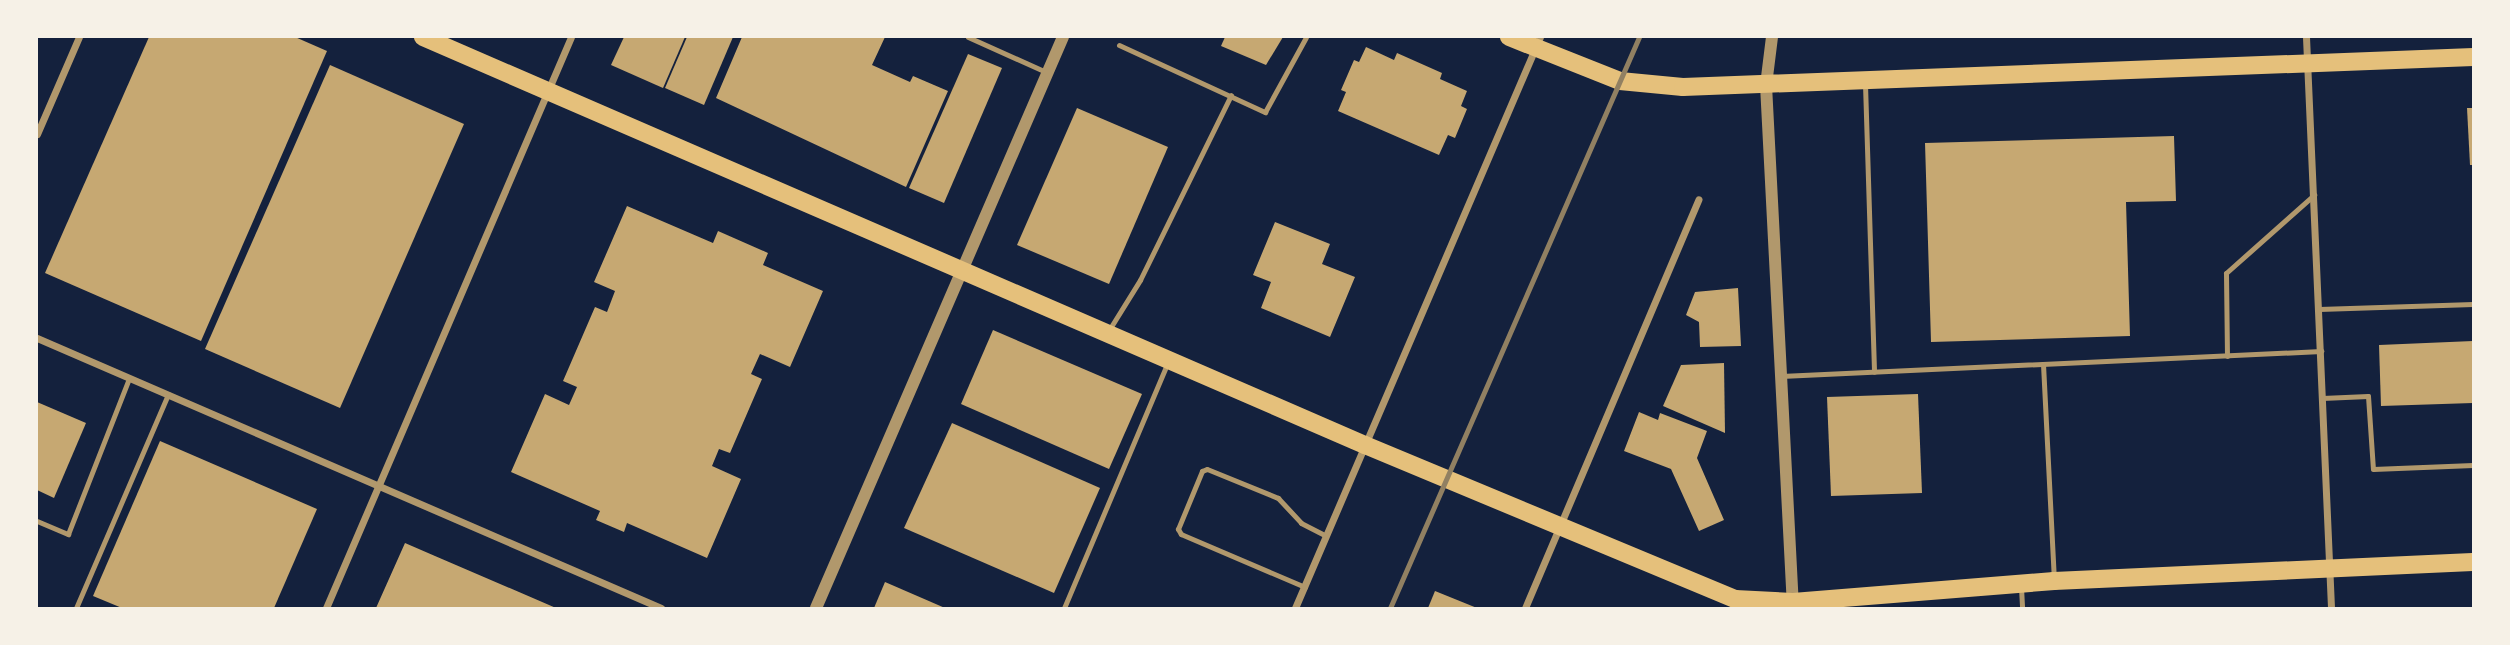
<!DOCTYPE html>
<html>
<head>
<meta charset="utf-8">
<style>
	body { margin:0 }
	#map { position:relative; width:2510px; height:645px; overflow:hidden; background:#14213d; font-family:Inter,sans-serif }
	div>[style] { position:absolute }
	[style*='--x'] { left:calc(var(--x)*1px); top:calc(var(--y)*1px); width:calc(var(--w)*1px); rotate:calc(var(--a)*1deg) }
	.building>* { inset:0; background:#c6a872 }
	.service>* { height:5px; margin:-2.5px; padding:0 2.5px; transform-origin:2.5px; border-radius:2.5px; background:#b1986c }
	.minor>* { height:7px; margin:-3.5px; padding:0 3.5px; transform-origin:3.5px; border-radius:3.5px; background:#b1986c }
	.tertiary>* { height:12px; margin:-6px; padding:0 6px; transform-origin:6px; border-radius:6px; background:#b1986c }
	.primary>* { height:18px; margin:-9px; padding:0 9px; transform-origin:9px; border-radius:9px; background:#e5c07b }
	.rail>* { height:5px; margin:-2.5px; padding:0 2.5px; transform-origin:2.5px; border-radius:2.5px; background:#918062 }
	span { translate:-50% -50%; white-space:nowrap; text-align:center; line-height:1.15; -webkit-text-stroke:5px #f6f1e7; paint-order:stroke }
	.frame { position:absolute; inset:0; border:38px solid #f6f1e7; pointer-events:none }
</style>
</head>
<body>
<div id="map">
	<div class="building">
		<i style="clip-path:polygon(149px 37px,295px 37px,327px 51px,201px 341px,45px 273px)"></i>
		<i style="clip-path:polygon(624px 37px,685px 37px,663px 88px,611px 65px)"></i>
		<i style="clip-path:polygon(687px 37px,733px 37px,704px 105px,665px 88px)"></i>
		<i style="clip-path:polygon(742px 37px,885px 37px,872px 65px,910px 82px,913px 76px,948px 91px,906px 187px,716px 98px)"></i>
		<i style="clip-path:polygon(1225px 37px,1283px 37px,1266px 65px,1221px 46px)"></i>
		<i style="clip-path:polygon(1366px 47px,1394px 60px,1397px 53px,1442px 73px,1440px 79px,1467px 91px,1461px 106px,1467px 109px,1455px 138px,1448px 135px,1439px 155px,1338px 111px,1346px 92px,1341px 90px,1354px 60px,1359px 62px)"></i>
		<i style="clip-path:polygon(968px 54px,1002px 68px,944px 203px,909px 188px)"></i>
		<i style="clip-path:polygon(330px 65px,464px 124px,340px 408px,205px 349px)"></i>
		<i style="clip-path:polygon(1077px 108px,1168px 147px,1109px 284px,1017px 245px)"></i>
		<i style="clip-path:polygon(2467px 108px,2473px 108px,2473px 165px,2470px 165px)"></i>
		<i style="clip-path:polygon(2174px 136px,2176px 201px,2126px 202px,2130px 336px,1931px 342px,1925px 143px)"></i>
		<i style="clip-path:polygon(627px 206px,713px 243px,718px 231px,768px 253px,763px 265px,823px 291px,790px 367px,760px 354px,751px 374px,762px 379px,730px 453px,719px 449px,712px 466px,741px 479px,707px 558px,627px 523px,624px 532px,596px 520px,600px 511px,511px 472px,545px 394px,569px 405px,577px 387px,563px 381px,595px 307px,607px 312px,615px 291px,594px 282px)"></i>
		<i style="clip-path:polygon(1275px 222px,1330px 244px,1322px 264px,1355px 277px,1330px 337px,1261px 308px,1271px 282px,1253px 275px)"></i>
		<i style="clip-path:polygon(1738px 288px,1741px 346px,1700px 347px,1699px 322px,1686px 315px,1695px 292px)"></i>
		<i style="clip-path:polygon(993px 330px,1142px 394px,1109px 469px,961px 404px)"></i>
		<i style="clip-path:polygon(2473px 341px,2473px 403px,2381px 406px,2379px 345px)"></i>
		<i style="clip-path:polygon(1724px 363px,1725px 433px,1663px 406px,1681px 365px)"></i>
		<i style="clip-path:polygon(1918px 394px,1922px 493px,1831px 496px,1827px 397px)"></i>
		<i style="clip-path:polygon(37px 402px,86px 423px,54px 498px,37px 490px)"></i>
		<i style="clip-path:polygon(1639px 412px,1658px 420px,1660px 413px,1707px 431px,1697px 458px,1724px 520px,1699px 531px,1671px 469px,1624px 451px)"></i>
		<i style="clip-path:polygon(952px 423px,1100px 488px,1054px 593px,904px 528px)"></i>
		<i style="clip-path:polygon(160px 441px,317px 509px,274px 608px,122px 608px,93px 596px)"></i>
		<i style="clip-path:polygon(405px 543px,435px 556px,556px 608px,376px 608px)"></i>
		<i style="clip-path:polygon(885px 582px,945px 608px,874px 608px)"></i>
		<i style="clip-path:polygon(1435px 591px,1477px 608px,1428px 608px)"></i>
	</div>
	<div class="service">
		<i style="--x:968;--y:37;--w:88;--a:24.2"></i>
		<i style="--x:1119;--y:45;--w:161;--a:24.7"></i>
		<i style="--x:1265;--y:112;--w:85;--a:-61.3"></i>
		<i style="--x:1865;--y:84;--w:288;--a:88.2"></i>
		<i style="--x:2319;--y:309;--w:154;--a:-1.9"></i>
		<i style="--x:1109;--y:330;--w:59;--a:-58.2"></i>
		<i style="--x:1140;--y:280;--w:206;--a:-63.8"></i>
		<i style="--x:2227;--y:356;--w:83;--a:-90.7"></i>
		<i style="--x:2226;--y:273;--w:118;--a:-41.6"></i>
		<i style="--x:2043;--y:364;--w:214;--a:87.1"></i>
		<i style="--x:1781;--y:376;--w:541;--a:-2.65"></i>
		<i style="--x:2322;--y:398;--w:46;--a:-2.5"></i>
		<i style="--x:2368;--y:396;--w:73;--a:86.1"></i>
		<i style="--x:2373;--y:469;--w:100;--a:-2.3"></i>
		<i style="--x:37;--y:521;--w:34;--a:23"></i>
		<i style="--x:68;--y:534;--w:168;--a:-68.6"></i>
		<i style="--x:1305;--y:587;--w:135;--a:-156.9"></i>
		<i style="--x:1181;--y:534;--w:6;--a:-121"></i>
		<i style="--x:1178;--y:529;--w:63;--a:-67.5"></i>
		<i style="--x:1202;--y:471;--w:5;--a:-22"></i>
		<i style="--x:1207;--y:469;--w:77;--a:22.2"></i>
		<i style="--x:1278;--y:498;--w:34;--a:47"></i>
		<i style="--x:1301;--y:523;--w:28;--a:27"></i>
		<i style="--x:2021;--y:587;--w:21;--a:87"></i>
		<i style="--x:76;--y:608;--w:233;--a:-66.7"></i>
		<i style="--x:1064;--y:608;--w:267;--a:-67.1"></i>
	</div>
	<div class="minor">
		<i style="--x:2306;--y:37;--w:572;--a:87.49"></i>
		<i style="--x:37;--y:134;--w:106;--a:-66.6"></i>
		<i style="--x:37;--y:338;--w:680;--a:23.4"></i>
		<i style="--x:326;--y:608;--w:621;--a:-66.78"></i>
		<i style="--x:1295;--y:608;--w:621;--a:-66.78"></i>
		<i style="--x:1525;--y:608;--w:444;--a:-67"></i>
	</div>
	<div class="tertiary">
		<i style="--x:1772;--y:37;--w:48;--a:97.1"></i>
		<i style="--x:1766;--y:85;--w:524;--a:87.04"></i>
		<i style="--x:816;--y:608;--w:622;--a:-66.61"></i>
	</div>
	<div class="primary">
		<i style="--x:423;--y:37;--w:1027;--a:23.42"></i>
		<i style="--x:1365;--y:445;--w:401;--a:22.6"></i>
		<i style="--x:1735;--y:599;--w:58;--a:3"></i>
		<i style="--x:1793;--y:602;--w:262;--a:-4.6"></i>
		<i style="--x:2054;--y:581;--w:419;--a:-2.6"></i>
		<i style="--x:1509;--y:37;--w:119;--a:21.6"></i>
		<i style="--x:1620;--y:81;--w:63;--a:5.4"></i>
		<i style="--x:1683;--y:87;--w:791;--a:-2.17"></i>
	</div>
	<div class="rail">
		<i style="--x:1390;--y:608;--w:623;--a:-66.44"></i>
	</div>
	<div class="frame"></div>
</div>
</body>
</html>
